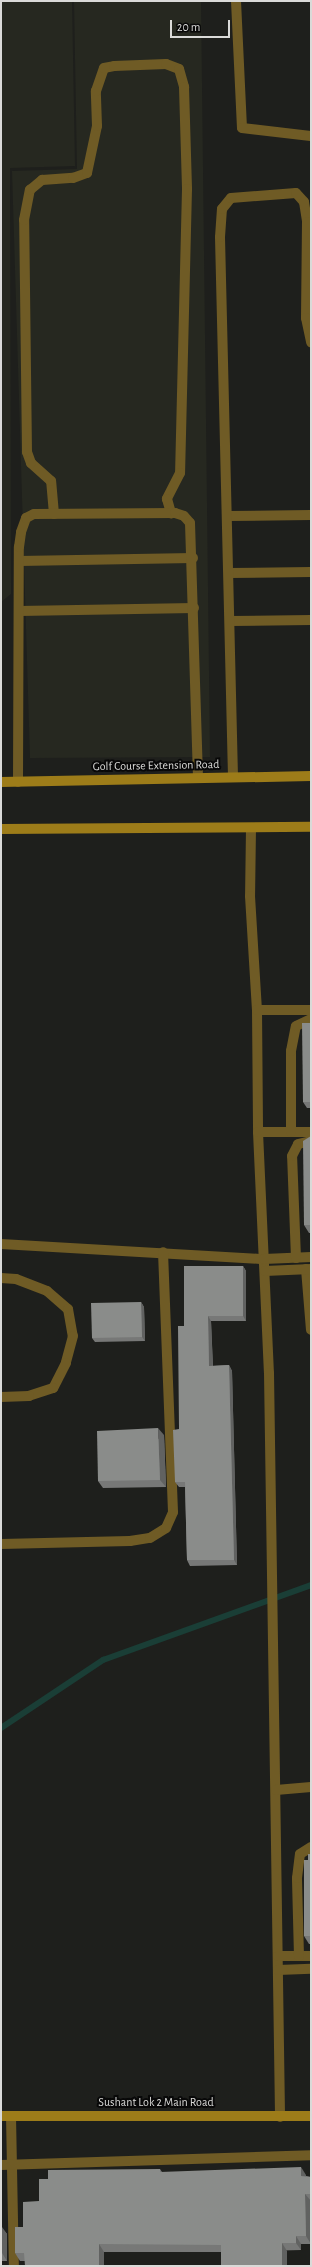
<!DOCTYPE html>
<html>
<head>
<meta charset="utf-8">
<style>
	body { margin:0 }
	#map { position:relative; width:312px; height:2267px; overflow:hidden; background:#1e1f1c; font-family:"Alegreya Sans",sans-serif }
	div>[style] { position:absolute }
	[style*='--x'] { left:calc(var(--x)*1px); top:calc(var(--y)*1px); width:calc(var(--w)*1px); rotate:calc(var(--a)*1deg) }
	.built>* { inset:0; background:#262820 }
	.stream>* { height:6px; margin:-3px; padding:0 3px; transform-origin:3px; border-radius:3px; background:#1a3e36 }
	.lane>* { height:10px; margin:-5px; padding:0 5px; transform-origin:5px; border-radius:5px; background:#6f5b25 }
	.street>* { height:10px; margin:-5px; padding:0 5px; transform-origin:5px; border-radius:5px; background:#6f5b25 }
	.secondary>* { height:10px; margin:-5px; padding:0 5px; transform-origin:5px; border-radius:5px; background:#9d7c19 }
	.wall>* { inset:0; background:#777877 }
	.shaded-wall>* { inset:0; background:#616261 }
	.building>* { inset:0; background:#8a8c8a }
	span { translate:-50% -50%; white-space:nowrap; text-align:center; line-height:1.15; -webkit-text-stroke:4px #080808; paint-order:stroke }
	.street-label { font-size:12px; color:#dadad8 }
	.frame { position:absolute; inset:0; border:2px solid #dadad8; pointer-events:none }
	.scale { position:absolute; left:170px; top:20px; width:60px; height:18px; box-sizing:border-box; border:2px solid #dadad8; border-top:0; padding-left:5px; font-size:12px; line-height:14px; white-space:nowrap; color:#dadad8; -webkit-text-stroke:3px #080808; paint-order:stroke }
</style>
</head>
<body>
<div id="map">
	<div class="built">
		<i style="clip-path:polygon(1px 1px,72px 1px,75px 166px,10px 168px,11px 594px,1px 602px)"></i>
		<i style="clip-path:polygon(74px 1px,201px 1px,210px 757px,30px 758px,12px 171px,77px 169px)"></i>
	</div>
	<div class="stream">
		<i style="--x:1;--y:1728;--w:123;--a:-33.7"></i>
		<i style="--x:103;--y:1660;--w:221;--a:-19.8"></i>
	</div>
	<div class="lane">
		<i style="--x:54;--y:514;--w:33;--a:-95"></i>
		<i style="--x:51;--y:481;--w:27;--a:-138"></i>
		<i style="--x:31;--y:463;--w:12;--a:-110"></i>
		<i style="--x:27;--y:452;--w:232;--a:-90.7"></i>
		<i style="--x:24;--y:220;--w:31;--a:-79"></i>
		<i style="--x:30;--y:190;--w:16;--a:-40"></i>
		<i style="--x:42;--y:180;--w:31;--a:-4"></i>
		<i style="--x:73;--y:178;--w:15;--a:-20"></i>
		<i style="--x:87;--y:173;--w:48;--a:-78"></i>
		<i style="--x:97;--y:126;--w:35;--a:-92"></i>
		<i style="--x:96;--y:91;--w:24;--a:-71"></i>
		<i style="--x:104;--y:68;--w:10;--a:-11"></i>
		<i style="--x:114;--y:66;--w:52;--a:-2.2"></i>
		<i style="--x:166;--y:64;--w:14;--a:21"></i>
		<i style="--x:179;--y:69;--w:19;--a:74"></i>
		<i style="--x:184;--y:87;--w:102;--a:88.3"></i>
		<i style="--x:187;--y:189;--w:284;--a:91.4"></i>
		<i style="--x:180;--y:473;--w:29;--a:117"></i>
		<i style="--x:167;--y:499;--w:15;--a:74"></i>
		<i style="--x:227;--y:516;--w:84;--a:-0.7"></i>
		<i style="--x:19;--y:561;--w:174;--a:-1"></i>
		<i style="--x:229;--y:573;--w:82;--a:-0.7"></i>
		<i style="--x:19;--y:611;--w:175;--a:-1"></i>
		<i style="--x:230;--y:621;--w:81;--a:-0.7"></i>
		<i style="--x:233;--y:777;--w:540;--a:-91.38"></i>
		<i style="--x:220;--y:237;--w:28;--a:-86"></i>
		<i style="--x:222;--y:209;--w:14;--a:-51"></i>
		<i style="--x:231;--y:198;--w:65;--a:-4.4"></i>
		<i style="--x:296;--y:193;--w:12;--a:48"></i>
		<i style="--x:304;--y:202;--w:20;--a:81"></i>
		<i style="--x:307;--y:222;--w:96;--a:90.6"></i>
		<i style="--x:306;--y:318;--w:25;--a:78"></i>
		<i style="--x:18;--y:782;--w:235;--a:-89.8"></i>
		<i style="--x:19;--y:547;--w:15;--a:-82"></i>
		<i style="--x:21;--y:532;--w:15;--a:-70"></i>
		<i style="--x:26;--y:518;--w:9;--a:-27"></i>
		<i style="--x:34;--y:514;--w:141;--a:-0.4"></i>
		<i style="--x:175;--y:513;--w:9;--a:18"></i>
		<i style="--x:184;--y:516;--w:9;--a:49"></i>
		<i style="--x:190;--y:523;--w:255;--a:88.2"></i>
	</div>
	<div class="street">
		<i style="--x:236;--y:1;--w:127;--a:87.3"></i>
		<i style="--x:242;--y:128;--w:69;--a:6.6"></i>
		<i style="--x:251;--y:828;--w:68;--a:90.8"></i>
		<i style="--x:250;--y:896;--w:114;--a:86.5"></i>
		<i style="--x:257;--y:1010;--w:122;--a:89.5"></i>
		<i style="--x:258;--y:1132;--w:241;--a:87.4"></i>
		<i style="--x:269;--y:1373;--w:744;--a:89.15"></i>
		<i style="--x:257;--y:1010;--w:54;--a:0"></i>
		<i style="--x:258;--y:1132;--w:53;--a:0"></i>
		<i style="--x:291;--y:1132;--w:81;--a:-90"></i>
		<i style="--x:291;--y:1051;--w:25;--a:-79"></i>
		<i style="--x:296;--y:1026;--w:17;--a:-25"></i>
		<i style="--x:1;--y:1244;--w:263;--a:3.3"></i>
		<i style="--x:264;--y:1259;--w:47;--a:-2.4"></i>
		<i style="--x:296;--y:1258;--w:102;--a:-92.2"></i>
		<i style="--x:292;--y:1156;--w:13;--a:-63"></i>
		<i style="--x:298;--y:1144;--w:13;--a:-13"></i>
		<i style="--x:306;--y:1269;--w:61;--a:85.3"></i>
		<i style="--x:265;--y:1271;--w:46;--a:-2.5"></i>
		<i style="--x:1;--y:1278;--w:15;--a:4"></i>
		<i style="--x:16;--y:1279;--w:33;--a:21"></i>
		<i style="--x:47;--y:1291;--w:28;--a:41"></i>
		<i style="--x:68;--y:1309;--w:27;--a:80"></i>
		<i style="--x:73;--y:1336;--w:28;--a:105"></i>
		<i style="--x:66;--y:1363;--w:28;--a:117"></i>
		<i style="--x:53;--y:1388;--w:25;--a:162"></i>
		<i style="--x:29;--y:1396;--w:28;--a:178"></i>
		<i style="--x:1;--y:1544;--w:129;--a:-1.3"></i>
		<i style="--x:130;--y:1541;--w:20;--a:-9"></i>
		<i style="--x:150;--y:1538;--w:19;--a:-32"></i>
		<i style="--x:166;--y:1528;--w:17;--a:-66"></i>
		<i style="--x:173;--y:1512;--w:260;--a:-92.2"></i>
		<i style="--x:276;--y:1790;--w:35;--a:-5"></i>
		<i style="--x:278;--y:1956;--w:33;--a:0"></i>
		<i style="--x:299;--y:1956;--w:78;--a:-91.5"></i>
		<i style="--x:297;--y:1878;--w:24;--a:-83"></i>
		<i style="--x:300;--y:1854;--w:13;--a:-32"></i>
		<i style="--x:278;--y:1970;--w:33;--a:-2"></i>
		<i style="--x:11;--y:2116;--w:150;--a:88.9"></i>
		<i style="--x:1;--y:2165;--w:310;--a:-1.8"></i>
	</div>
	<div class="secondary">
		<i style="--x:1;--y:782;--w:310;--a:-1.1"></i>
		<i style="--x:1;--y:829;--w:310;--a:-0.4"></i>
		<i style="--x:1;--y:2116;--w:310;--a:0"></i>
	</div>
	<div class="wall">
		<i style="clip-path:polygon(311px 1023px,311px 1108px,307px 1108px,303px 1102px)"></i>
		<i style="clip-path:polygon(311px 1136px,311px 1233px,309px 1233px,304px 1225px)"></i>
		<i style="clip-path:polygon(243px 1266px,246px 1271px,246px 1321px,211px 1321px,213px 1366px,229px 1365px,232px 1371px,237px 1565px,190px 1566px,187px 1560px,185px 1487px,179px 1487px,175px 1482px,179px 1429px,184px 1326px)"></i>
		<i style="clip-path:polygon(141px 1302px,144px 1307px,145px 1341px,95px 1342px,92px 1338px)"></i>
		<i style="clip-path:polygon(164px 1435px,166px 1487px,103px 1488px,98px 1481px)"></i>
		<i style="clip-path:polygon(311px 1854px,311px 1944px,309px 1944px,304px 1936px,308px 1860px)"></i>
		<i style="clip-path:polygon(160px 2169px,162px 2172px,306px 2175px,306px 2176px,311px 2177px,311px 2244px,301px 2244px,301px 2250px,221px 2252px,104px 2252px,25px 2261px,20px 2261px,15px 2253px,23px 2227px,39px 2201px,48px 2179px)"></i>
		<i style="clip-path:polygon(1px 2227px,7px 2234px,7px 2261px,1px 2261px)"></i>
	</div>
	<div class="shaded-wall">
		<i style="clip-path:polygon(243px 1266px,246px 1271px,246px 1321px,243px 1316px)"></i>
		<i style="clip-path:polygon(141px 1302px,144px 1307px,145px 1341px,142px 1337px)"></i>
		<i style="clip-path:polygon(208px 1316px,211px 1321px,213px 1371px,209px 1366px)"></i>
		<i style="clip-path:polygon(229px 1365px,232px 1371px,237px 1565px,234px 1560px)"></i>
		<i style="clip-path:polygon(158px 1428px,164px 1435px,166px 1487px,160px 1480px)"></i>
		<i style="clip-path:polygon(301px 2167px,306px 2175px,306px 2184px,301px 2176px)"></i>
		<i style="clip-path:polygon(305px 2194px,311px 2201px,311px 2244px,306px 2236px)"></i>
		<i style="clip-path:polygon(2px 2227px,7px 2234px,7px 2261px,2px 2253px)"></i>
		<i style="clip-path:polygon(296px 2236px,301px 2244px,301px 2250px,296px 2243px)"></i>
		<i style="clip-path:polygon(282px 2243px,287px 2251px,287px 2266px,282px 2266px)"></i>
		<i style="clip-path:polygon(99px 2244px,104px 2252px,104px 2266px,99px 2266px)"></i>
	</div>
	<div class="building">
		<i style="clip-path:polygon(302px 1023px,311px 1023px,311px 1102px,303px 1102px)"></i>
		<i style="clip-path:polygon(311px 1136px,311px 1225px,304px 1225px,303px 1141px)"></i>
		<i style="clip-path:polygon(184px 1266px,243px 1266px,243px 1316px,208px 1316px,209px 1366px,229px 1365px,234px 1560px,187px 1560px,185px 1482px,175px 1482px,173px 1430px,179px 1429px,178px 1326px,184px 1326px)"></i>
		<i style="clip-path:polygon(141px 1302px,142px 1337px,92px 1338px,91px 1303px)"></i>
		<i style="clip-path:polygon(158px 1428px,160px 1480px,98px 1481px,97px 1431px)"></i>
		<i style="clip-path:polygon(308px 1854px,311px 1854px,311px 1942px,310px 1942px,310px 1936px,304px 1936px,304px 1860px,308px 1860px)"></i>
		<i style="clip-path:polygon(301px 2167px,301px 2176px,311px 2177px,311px 2194px,305px 2194px,306px 2236px,296px 2236px,296px 2243px,282px 2243px,282px 2266px,221px 2266px,221px 2245px,99px 2244px,99px 2266px,25px 2266px,24px 2253px,15px 2253px,15px 2227px,23px 2227px,23px 2202px,39px 2201px,39px 2179px,48px 2179px,48px 2170px,160px 2169px,160px 2172px)"></i>
		<i style="clip-path:polygon(1px 2227px,2px 2227px,2px 2253px,1px 2253px)"></i>
	</div>
	<div class="street-label">
		<span style="left:156px;top:766px;rotate:-1deg">Golf Course Extension Road</span>
		<span style="left:156px;top:2103px">Sushant Lok 2 Main Road</span>
	</div>
	<div class="frame"></div>
	<div class="scale">20 m</div>
</div>
</body>
</html>
